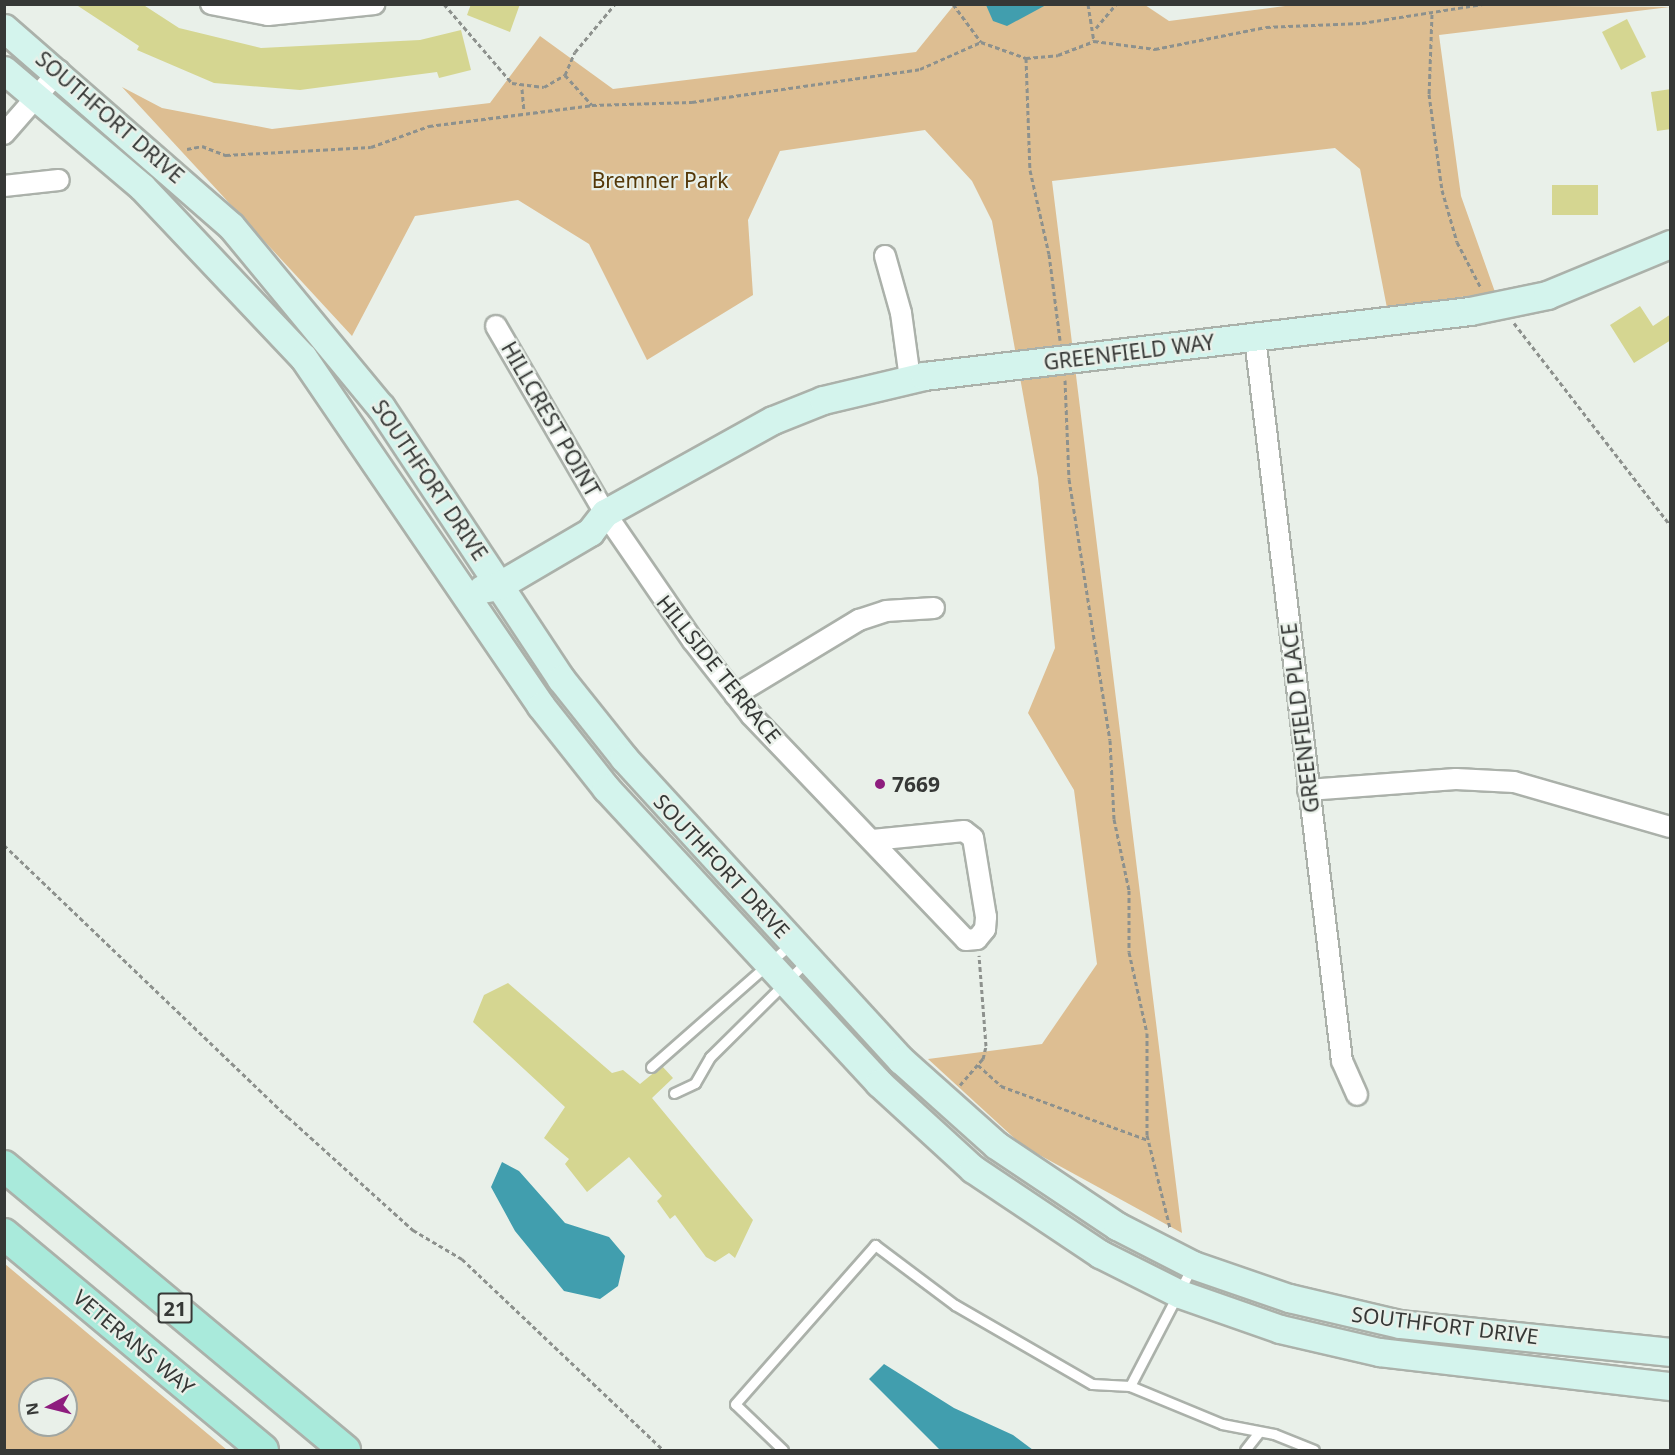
<!DOCTYPE html>
<html>
<head>
<meta charset="utf-8">
<style>
	body { margin:0 }
	#map { position:relative; width:1675px; height:1455px; overflow:hidden; background:#e9f0e9; font-family:"Noto Sans",sans-serif }
	div>[style] { position:absolute }
	[style*='--x'] { left:calc(var(--x)*1px); top:calc(var(--y)*1px); width:calc(var(--w)*1px); rotate:calc(var(--a)*1deg) }
	.green>* { inset:0; background:#ddbe92 }
	.water>* { inset:0; background:#419eae }
	.building>* { inset:0; background:#d5d691 }
	.path>* { height:3px; margin-top:-1.5px; transform-origin:0; background:repeating-linear-gradient(90deg,#8d918d 0 4.5px,transparent 0 7.5px) }
	.roads { filter:drop-shadow(2px 0 #abb1aa) drop-shadow(-2px 0 #abb1aa) drop-shadow(0 2px #abb1aa) drop-shadow(0 -2px #abb1aa) }
	.lane>* { height:9px; margin:-4.5px; padding:0 4.5px; transform-origin:4.5px; border-radius:4.5px; background:#fff }
	.street>* { height:20px; margin:-10px; padding:0 10px; transform-origin:10px; border-radius:10px; background:#fff }
	.secondary>* { height:27px; margin:-13.5px; padding:0 13.5px; transform-origin:13.5px; border-radius:13.5px; background:#d4f4ed }
	.primary>* { height:30px; margin:-15px; padding:0 15px; transform-origin:15px; border-radius:15px; background:#a9eadb }
	.dots>* { width:16px; height:16px; translate:-50% -50%; box-sizing:border-box; border:3px solid #e9f0e9; border-radius:50% }
	span { translate:-50% -50%; white-space:nowrap; text-align:center; line-height:1.15; -webkit-text-stroke:4.5px #e9f0e9; paint-order:stroke }
	.shield-label span { padding:2px 4px; background:#e9f0e9; border:2px solid; border-radius:4px; -webkit-text-stroke-width:0 }
	.shield-label { font-size:20px; color:#363836; font-weight:700 }
	.street-label { font-size:21px; color:#363836 }
	.park-label { font-size:21px; color:#533707 }
	.poi-label { font-size:21px; color:#363836; font-weight:700 }
	.left { translate:0 -50%; text-align:left }
	.frame { position:absolute; inset:0; border:6px solid #363836; pointer-events:none }
	.north { position:absolute; left:18px; top:1377px; width:60px; height:60px; box-sizing:border-box; background:#e9f0e9; border:2px solid #a1a6a1; border-radius:50%; rotate:263deg; font-size:16px; font-weight:700; line-height:24px; text-align:center; color:#363836 }
	.north::after { content:''; display:block; margin:auto; width:21px; height:27px; background:#8e1d7e; clip-path:polygon(50% 0,100% 100%,50% 72%,0 100%) }
</style>
</head>
<body>
<div id="map">
	<div class="green">
		<i style="clip-path:polygon(1300px 4px,1670px 7px,1439px 35px,1461px 196px,1495px 292px,1387px 308px,1360px 169px,1335px 148px,1052px 181px,1182px 1233px,1023px 1146px,928px 1059px,1042px 1044px,1097px 964px,1074px 790px,1028px 713px,1055px 648px,1038px 478px,992px 221px,972px 181px,925px 130px,780px 151px,748px 220px,753px 295px,647px 360px,589px 244px,518px 200px,415px 216px,352px 336px,122px 87px,162px 108px,272px 129px,490px 103px,540px 36px,613px 89px,916px 52px,954px 5px,1145px 5px,1169px 21px)"></i>
		<i style="clip-path:polygon(evenodd,5px 1264px,73px 1321px,227px 1450px,5px 1450px,5px 1264px,30px 1389px,66px 1389px,66px 1425px,30px 1425px,30px 1389px)"></i>
	</div>
	<div class="water">
		<i style="clip-path:polygon(986px 5px,986px 4px,1046px 5px,1007px 26px,993px 21px)"></i>
		<i style="clip-path:polygon(502px 1162px,519px 1171px,565px 1223px,609px 1237px,625px 1256px,618px 1286px,600px 1299px,564px 1291px,515px 1231px,491px 1187px)"></i>
		<i style="clip-path:polygon(884px 1364px,954px 1408px,1013px 1435px,1033px 1450px,940px 1450px,869px 1379px)"></i>
	</div>
	<div class="building">
		<i style="clip-path:polygon(75px 4px,142px 4px,179px 28px,261px 48px,420px 40px,461px 30px,471px 70px,439px 78px,437px 72px,300px 90px,214px 83px,137px 50px,139px 46px)"></i>
		<i style="clip-path:polygon(471px 4px,520px 4px,510px 32px,467px 15px)"></i>
		<i style="clip-path:polygon(1627px 19px,1646px 57px,1621px 70px,1602px 32px)"></i>
		<i style="clip-path:polygon(1671px 89px,1671px 129px,1657px 131px,1651px 92px)"></i>
		<i style="clip-path:polygon(1552px 185px,1598px 185px,1598px 215px,1552px 215px)"></i>
		<i style="clip-path:polygon(1640px 306px,1653px 326px,1671px 314px,1671px 340px,1634px 363px,1610px 325px)"></i>
		<i style="clip-path:polygon(508px 983px,612px 1073px,623px 1070px,640px 1084px,662px 1066px,673px 1078px,652px 1098px,753px 1220px,735px 1258px,729px 1253px,715px 1262px,706px 1257px,675px 1215px,670px 1219px,657px 1201px,662px 1196px,629px 1157px,587px 1192px,565px 1164px,569px 1159px,544px 1138px,565px 1107px,473px 1022px,484px 995px)"></i>
	</div>
	<div class="path">
		<i style="--x:444;--y:4;--w:104;--a:49.3"></i>
		<i style="--x:512;--y:83;--w:32;--a:7"></i>
		<i style="--x:544;--y:87;--w:24;--a:-30"></i>
		<i style="--x:565;--y:75;--w:40;--a:48"></i>
		<i style="--x:592;--y:105;--w:100;--a:-1.7"></i>
		<i style="--x:692;--y:102;--w:230;--a:-8.2"></i>
		<i style="--x:920;--y:69;--w:67;--a:-23.9"></i>
		<i style="--x:981;--y:42;--w:48;--a:19.6"></i>
		<i style="--x:1026;--y:58;--w:32;--a:-5"></i>
		<i style="--x:1058;--y:55;--w:39;--a:-21"></i>
		<i style="--x:1094;--y:41;--w:62;--a:7.5"></i>
		<i style="--x:1155;--y:49;--w:113;--a:-11.2"></i>
		<i style="--x:1266;--y:27;--w:96;--a:-2.4"></i>
		<i style="--x:1362;--y:23;--w:122;--a:-8.9"></i>
		<i style="--x:953;--y:4;--w:47;--a:53.6"></i>
		<i style="--x:1088;--y:4;--w:37;--a:81"></i>
		<i style="--x:1432;--y:14;--w:80;--a:92.1"></i>
		<i style="--x:1429;--y:94;--w:97;--a:82.3"></i>
		<i style="--x:1442;--y:190;--w:54;--a:73.9"></i>
		<i style="--x:1457;--y:242;--w:52;--a:62.4"></i>
		<i style="--x:1096;--y:28;--w:31;--a:-50"></i>
		<i style="--x:1026;--y:58;--w:112;--a:88"></i>
		<i style="--x:1030;--y:170;--w:86;--a:77.3"></i>
		<i style="--x:1049;--y:254;--w:87;--a:82.7"></i>
		<i style="--x:565;--y:75;--w:25;--a:-67"></i>
		<i style="--x:575;--y:52;--w:62;--a:-50.2"></i>
		<i style="--x:522;--y:89;--w:22;--a:85"></i>
		<i style="--x:187;--y:149;--w:15;--a:-11"></i>
		<i style="--x:202;--y:146;--w:26;--a:21"></i>
		<i style="--x:226;--y:155;--w:145;--a:-3.2"></i>
		<i style="--x:371;--y:147;--w:62;--a:-19.9"></i>
		<i style="--x:429;--y:126;--w:164;--a:-7.3"></i>
		<i style="--x:1514;--y:323;--w:255;--a:52.3"></i>
		<i style="--x:1065;--y:380;--w:99;--a:87.7"></i>
		<i style="--x:1069;--y:479;--w:264;--a:81.1"></i>
		<i style="--x:1110;--y:740;--w:79;--a:87.1"></i>
		<i style="--x:1114;--y:819;--w:73;--a:78.1"></i>
		<i style="--x:1129;--y:890;--w:62;--a:90"></i>
		<i style="--x:1129;--y:952;--w:83;--a:77.5"></i>
		<i style="--x:1147;--y:1033;--w:102;--a:90"></i>
		<i style="--x:1147;--y:1135;--w:96;--a:76.1"></i>
		<i style="--x:4;--y:845;--w:393;--a:43.8"></i>
		<i style="--x:288;--y:1117;--w:169;--a:42.1"></i>
		<i style="--x:413;--y:1230;--w:57;--a:30.6"></i>
		<i style="--x:462;--y:1259;--w:277;--a:43.5"></i>
		<i style="--x:978;--y:1065;--w:31;--a:42"></i>
		<i style="--x:1001;--y:1086;--w:157;--a:20.2"></i>
		<i style="--x:960;--y:1085;--w:35;--a:-49"></i>
		<i style="--x:983;--y:1059;--w:13;--a:-77"></i>
		<i style="--x:986;--y:1046;--w:91;--a:-94.4"></i>
	</div>
	<div class="roads">
		<div class="lane">
			<i style="--x:651;--y:1067;--w:186;--a:-41.3"></i>
			<i style="--x:674;--y:1093;--w:23;--a:-25"></i>
			<i style="--x:695;--y:1083;--w:30;--a:-60"></i>
			<i style="--x:710;--y:1057;--w:136;--a:-44.7"></i>
			<i style="--x:1130;--y:1386;--w:134;--a:-62.5"></i>
			<i style="--x:783;--y:1450;--w:66;--a:-136.2"></i>
			<i style="--x:735;--y:1404;--w:212;--a:-48.6"></i>
			<i style="--x:875;--y:1245;--w:100;--a:36.9"></i>
			<i style="--x:955;--y:1305;--w:158;--a:30"></i>
			<i style="--x:1092;--y:1384;--w:38;--a:3"></i>
			<i style="--x:1130;--y:1386;--w:100;--a:22.4"></i>
			<i style="--x:1222;--y:1424;--w:53;--a:10.9"></i>
			<i style="--x:1274;--y:1434;--w:43;--a:21.8"></i>
			<i style="--x:1245;--y:1450;--w:23;--a:-52"></i>
		</div>
		<div class="street">
			<i style="--x:211;--y:4;--w:58;--a:10.9"></i>
			<i style="--x:268;--y:15;--w:107;--a:-5.9"></i>
			<i style="--x:4;--y:134;--w:84;--a:-48.9"></i>
			<i style="--x:4;--y:186;--w:55;--a:-6.2"></i>
			<i style="--x:885;--y:256;--w:59;--a:74.3"></i>
			<i style="--x:901;--y:313;--w:67;--a:82.2"></i>
			<i style="--x:496;--y:326;--w:216;--a:59.8"></i>
			<i style="--x:605;--y:513;--w:155;--a:55.5"></i>
			<i style="--x:693;--y:641;--w:94;--a:51.9"></i>
			<i style="--x:751;--y:715;--w:311;--a:46.3"></i>
			<i style="--x:966;--y:940;--w:11;--a:-5"></i>
			<i style="--x:977;--y:939;--w:13;--a:-51"></i>
			<i style="--x:985;--y:929;--w:12;--a:-85"></i>
			<i style="--x:986;--y:917;--w:80;--a:-99.3"></i>
			<i style="--x:973;--y:838;--w:11;--a:-142"></i>
			<i style="--x:964;--y:831;--w:92;--a:174.4"></i>
			<i style="--x:1255;--y:338;--w:728;--a:83.14"></i>
			<i style="--x:1342;--y:1061;--w:37;--a:66"></i>
			<i style="--x:735;--y:695;--w:145;--a:-31.2"></i>
			<i style="--x:859;--y:620;--w:28;--a:-18"></i>
			<i style="--x:886;--y:611;--w:48;--a:-3.6"></i>
			<i style="--x:1308;--y:790;--w:148;--a:-4.3"></i>
			<i style="--x:1456;--y:779;--w:58;--a:3"></i>
			<i style="--x:1514;--y:782;--w:162;--a:16.1"></i>
		</div>
		<div class="secondary">
			<i style="--x:4;--y:28;--w:301;--a:41.1"></i>
			<i style="--x:231;--y:226;--w:235;--a:50.4"></i>
			<i style="--x:381;--y:407;--w:326;--a:56.5"></i>
			<i style="--x:561;--y:679;--w:101;--a:51.4"></i>
			<i style="--x:624;--y:758;--w:410;--a:47.5"></i>
			<i style="--x:901;--y:1060;--w:127;--a:41.8"></i>
			<i style="--x:996;--y:1145;--w:146;--a:33.8"></i>
			<i style="--x:1117;--y:1226;--w:85;--a:27.2"></i>
			<i style="--x:1193;--y:1265;--w:102;--a:19"></i>
			<i style="--x:1289;--y:1298;--w:114;--a:13.2"></i>
			<i style="--x:1400;--y:1324;--w:271;--a:5.9"></i>
			<i style="--x:4;--y:70;--w:181;--a:40.3"></i>
			<i style="--x:142;--y:187;--w:234;--a:46.6"></i>
			<i style="--x:303;--y:357;--w:422;--a:55.7"></i>
			<i style="--x:541;--y:706;--w:105;--a:51.6"></i>
			<i style="--x:606;--y:788;--w:402;--a:47.2"></i>
			<i style="--x:879;--y:1083;--w:127;--a:42.5"></i>
			<i style="--x:973;--y:1169;--w:153;--a:33.8"></i>
			<i style="--x:1100;--y:1254;--w:89;--a:26.6"></i>
			<i style="--x:1180;--y:1294;--w:106;--a:19.3"></i>
			<i style="--x:1280;--y:1329;--w:102;--a:13.1"></i>
			<i style="--x:1379;--y:1352;--w:293;--a:6.7"></i>
			<i style="--x:482;--y:589;--w:16;--a:-11"></i>
			<i style="--x:498;--y:586;--w:107;--a:-30.4"></i>
			<i style="--x:590;--y:532;--w:24;--a:-52"></i>
			<i style="--x:605;--y:513;--w:192;--a:-29"></i>
			<i style="--x:773;--y:420;--w:54;--a:-21.8"></i>
			<i style="--x:823;--y:400;--w:104;--a:-13.4"></i>
			<i style="--x:924;--y:376;--w:550;--a:-6.79"></i>
			<i style="--x:1470;--y:311;--w:79;--a:-11.7"></i>
			<i style="--x:1547;--y:295;--w:133;--a:-22.5"></i>
		</div>
		<div class="primary">
			<i style="--x:4;--y:1166;--w:444;--a:39.8"></i>
			<i style="--x:4;--y:1234;--w:337;--a:39.8"></i>
		</div>
	</div>
	<div class="dots">
		<i style="left:880px;top:784px;background:#8e1d7e"></i>
	</div>
	<div class="shield-label">
		<span style="left:175px;top:1308px">21</span>
	</div>
	<div class="street-label">
		<span style="left:110px;top:117px;rotate:41deg">SOUTHFORT DRIVE</span>
		<span style="left:1129px;top:352px;rotate:-7deg">GREENFIELD WAY</span>
		<span style="left:551px;top:419px;rotate:60deg">HILLCREST POINT</span>
		<span style="left:430px;top:480px;rotate:56deg">SOUTHFORT DRIVE</span>
		<span style="left:719px;top:669px;rotate:51deg">HILLSIDE TERRACE</span>
		<span style="left:1300px;top:718px;rotate:-97deg">GREENFIELD PLACE</span>
		<span style="left:722px;top:866px;rotate:47deg">SOUTHFORT DRIVE</span>
		<span style="left:1445px;top:1325px;rotate:7deg">SOUTHFORT DRIVE</span>
		<span style="left:134px;top:1342px;rotate:40deg">VETERANS WAY</span>
	</div>
	<div class="park-label">
		<span style="left:660px;top:180px">Bremner Park</span>
	</div>
	<div class="poi-label">
		<span class="left" style="left:892px;top:784px">7669</span>
	</div>
	<div class="frame"></div>
	<div class="north">N</div>
</div>
</body>
</html>
